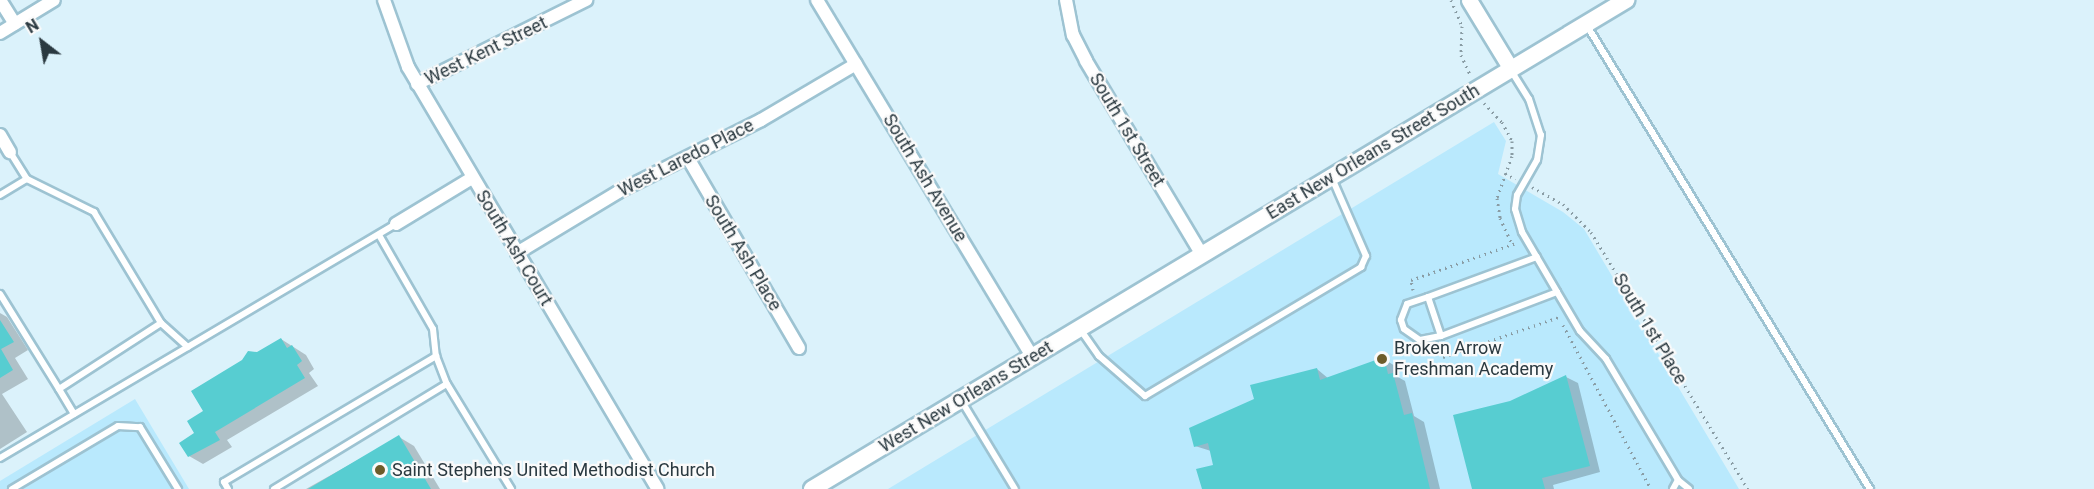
<!DOCTYPE html>
<html>
<head>
<meta charset="utf-8">
<style>
	body { margin:0 }
	#map { position:relative; width:2094px; height:489px; overflow:hidden; background:#dbf2fb; font-family:Roboto,sans-serif }
	div>[style] { position:absolute }
	[style*='--x'] { left:calc(var(--x)*1px); top:calc(var(--y)*1px); width:calc(var(--w)*1px); rotate:calc(var(--a)*1deg) }
	.built>* { inset:0; background:#b9e9fd }
	.shadow>* { inset:0; background:#0003 }
	.building>* { inset:0; background:#57cdd1 }
	.path>* { height:3px; margin-top:-1.5px; transform-origin:0; background:repeating-linear-gradient(90deg,#899ca4 0 1.5px,transparent 0 6px) }
	.roads { filter:drop-shadow(2px 0 #9dc3d2) drop-shadow(-2px 0 #9dc3d2) drop-shadow(0 2px #9dc3d2) drop-shadow(0 -2px #9dc3d2) }
	.service>* { height:6px; margin:-3px; padding:0 3px; transform-origin:3px; border-radius:3px; background:#fff }
	.minor>* { height:12px; margin:-6px; padding:0 6px; transform-origin:6px; border-radius:6px; background:#fff }
	.tertiary>* { height:15px; margin:-7.5px; padding:0 7.5px; transform-origin:7.5px; border-radius:7.5px; background:#fff }
	.secondary>* { height:16px; margin:-8px; padding:0 8px; transform-origin:8px; border-radius:8px; background:#fff }
	.dots>* { width:16px; height:16px; translate:-50% -50%; box-sizing:border-box; border:3px solid #fafafa; border-radius:50% }
	span { translate:-50% -50%; white-space:nowrap; text-align:center; line-height:1.15; -webkit-text-stroke:4.5px #fafafa; paint-order:stroke }
	.street-label { font-size:18px; color:#2a3940 }
	.poi-label { font-size:18px; color:#2a3940 }
	.left { translate:0 -50%; text-align:left }
	.north { position:absolute; left:12px; top:12px; width:60px; height:60px; -webkit-text-stroke:4px #fafafa; paint-order:stroke; rotate:329deg; font-size:16px; font-weight:700; line-height:24px; text-align:center; color:#2a3940 }
	.north::after { content:''; display:block; margin:auto; width:21px; height:27px; background:#2a3940; clip-path:polygon(50% 0,100% 100%,50% 72%,0 100%) }
</style>
</head>
<body>
<div id="map">
	<div class="built">
		<i style="clip-path:polygon(1494px 122px,1506px 141px,1498px 174px,1563px 212px,1584px 229px,1739px 489px,888px 489px)"></i>
		<i style="clip-path:polygon(135px 399px,189px 489px,0 489px,0 481px)"></i>
	</div>
	<div class="shadow">
		<i style="clip-path:polygon(0 313px,7px 317px,28px 350px,15px 358px,28px 379px,2px 394px,27px 432px,0 449px)"></i>
		<i style="clip-path:polygon(281px 339px,306px 355px,314px 369px,309px 373px,318px 386px,227px 440px,232px 447px,203px 464px,189px 456px,205px 412px,257px 354px)"></i>
		<i style="clip-path:polygon(1384px 359px,1395px 366px,1398px 377px,1405px 381px,1414px 416px,1424px 422px,1440px 489px,1203px 489px,1215px 466px,1211px 451px,1195px 446px,1317px 369px,1329px 379px)"></i>
		<i style="clip-path:polygon(1566px 377px,1578px 383px,1600px 472px,1553px 485px,1554px 489px,1474px 489px,1511px 402px)"></i>
		<i style="clip-path:polygon(399px 437px,414px 446px,440px 489px,306px 489px)"></i>
	</div>
	<div class="building">
		<i style="clip-path:polygon(0 320px,14px 342px,1px 349px,13px 370px,0 378px)"></i>
		<i style="clip-path:polygon(281px 338px,287px 348px,292px 345px,302px 361px,297px 365px,305px 378px,215px 432px,220px 440px,188px 457px,179px 443px,194px 433px,187px 421px,203px 411px,191px 391px,242px 360px,248px 351px,257px 352px)"></i>
		<i style="clip-path:polygon(1384px 357px,1388px 374px,1393px 373px,1404px 415px,1412px 413px,1430px 489px,1202px 489px,1196px 469px,1213px 465px,1208px 443px,1194px 447px,1189px 428px,1254px 399px,1250px 385px,1317px 368px,1320px 380px)"></i>
		<i style="clip-path:polygon(1566px 375px,1590px 466px,1542px 478px,1545px 489px,1472px 489px,1453px 415px,1510px 401px)"></i>
		<i style="clip-path:polygon(399px 435px,431px 489px,308px 489px)"></i>
	</div>
	<div class="path">
		<i style="--x:1451;--y:0;--w:28;--a:67"></i>
		<i style="--x:1462;--y:26;--w:29;--a:92"></i>
		<i style="--x:1461;--y:55;--w:23;--a:65"></i>
		<i style="--x:1484;--y:103;--w:26;--a:47"></i>
		<i style="--x:1502;--y:122;--w:21;--a:62"></i>
		<i style="--x:1512;--y:141;--w:15;--a:90"></i>
		<i style="--x:1512;--y:156;--w:45;--a:109.7"></i>
		<i style="--x:1497;--y:198;--w:20;--a:81"></i>
		<i style="--x:1500;--y:218;--w:29;--a:65"></i>
		<i style="--x:1505;--y:173;--w:12;--a:31"></i>
		<i style="--x:1532;--y:187;--w:35;--a:29"></i>
		<i style="--x:1563;--y:204;--w:40;--a:45"></i>
		<i style="--x:1591;--y:232;--w:301;--a:58.6"></i>
		<i style="--x:1413;--y:290;--w:10;--a:-101"></i>
		<i style="--x:1411;--y:280;--w:111;--a:-19.4"></i>
		<i style="--x:1563;--y:325;--w:186;--a:61.8"></i>
		<i style="--x:1439;--y:348;--w:10;--a:66"></i>
		<i style="--x:1443;--y:357;--w:123;--a:-19"></i>
	</div>
	<div class="roads">
		<div class="service">
			<i style="--x:1586;--y:24;--w:545;--a:58.59"></i>
			<i style="--x:1512;--y:72;--w:32;--a:58"></i>
			<i style="--x:1529;--y:99;--w:38;--a:72"></i>
			<i style="--x:1541;--y:135;--w:25;--a:99"></i>
			<i style="--x:1537;--y:160;--w:40;--a:119.7"></i>
			<i style="--x:1517;--y:195;--w:14;--a:98"></i>
			<i style="--x:1515;--y:209;--w:24;--a:73"></i>
			<i style="--x:1522;--y:232;--w:69;--a:59.7"></i>
			<i style="--x:1557;--y:292;--w:124;--a:159.2"></i>
			<i style="--x:1441;--y:336;--w:41;--a:-108.4"></i>
			<i style="--x:1428;--y:297;--w:116;--a:-20.2"></i>
			<i style="--x:10;--y:152;--w:32;--a:58"></i>
			<i style="--x:0;--y:195;--w:31;--a:-31"></i>
			<i style="--x:27;--y:179;--w:75;--a:26.2"></i>
			<i style="--x:94;--y:212;--w:130;--a:58.9"></i>
			<i style="--x:161;--y:323;--w:121;--a:147.1"></i>
			<i style="--x:59;--y:389;--w:112;--a:-121.8"></i>
			<i style="--x:379;--y:235;--w:108;--a:60.1"></i>
			<i style="--x:433;--y:329;--w:27;--a:84"></i>
			<i style="--x:436;--y:356;--w:30;--a:69"></i>
			<i style="--x:447;--y:384;--w:123;--a:58.6"></i>
			<i style="--x:1557;--y:292;--w:45;--a:59.5"></i>
			<i style="--x:1580;--y:331;--w:38;--a:47"></i>
			<i style="--x:1606;--y:359;--w:141;--a:59.2"></i>
			<i style="--x:1678;--y:480;--w:14;--a:39"></i>
			<i style="--x:1428;--y:297;--w:22;--a:162"></i>
			<i style="--x:1407;--y:304;--w:17;--a:111"></i>
			<i style="--x:1401;--y:320;--w:9;--a:72"></i>
			<i style="--x:1404;--y:329;--w:19;--a:35"></i>
			<i style="--x:1420;--y:340;--w:21;--a:-11"></i>
			<i style="--x:161;--y:323;--w:36;--a:42"></i>
			<i style="--x:1080;--y:329;--w:33;--a:55"></i>
			<i style="--x:1099;--y:356;--w:61;--a:41"></i>
			<i style="--x:1145;--y:396;--w:252;--a:-30.8"></i>
			<i style="--x:1361;--y:267;--w:12;--a:-66"></i>
			<i style="--x:1366;--y:256;--w:85;--a:-113.6"></i>
			<i style="--x:59;--y:389;--w:29;--a:59"></i>
			<i style="--x:961;--y:400;--w:104;--a:58.8"></i>
			<i style="--x:0;--y:458;--w:460;--a:-30.6"></i>
			<i style="--x:12;--y:489;--w:123;--a:-30.7"></i>
			<i style="--x:118;--y:426;--w:22;--a:3"></i>
			<i style="--x:140;--y:427;--w:73;--a:58.5"></i>
			<i style="--x:228;--y:489;--w:8;--a:-120"></i>
			<i style="--x:224;--y:482;--w:247;--a:-30.7"></i>
			<i style="--x:274;--y:489;--w:202;--a:-31.3"></i>
			<i style="--x:1673;--y:489;--w:10;--a:-61"></i>
		</div>
		<div class="minor">
			<i style="--x:0;--y:0;--w:28;--a:58"></i>
			<i style="--x:384;--y:0;--w:71;--a:70.3"></i>
			<i style="--x:408;--y:67;--w:490;--a:59.4"></i>
			<i style="--x:817;--y:0;--w:417;--a:58.9"></i>
			<i style="--x:1066;--y:0;--w:36;--a:79"></i>
			<i style="--x:1073;--y:35;--w:29;--a:63"></i>
			<i style="--x:1086;--y:61;--w:226;--a:59.1"></i>
			<i style="--x:0;--y:33;--w:63;--a:-31.4"></i>
			<i style="--x:417;--y:84;--w:189;--a:-26.4"></i>
			<i style="--x:0;--y:135;--w:20;--a:60"></i>
			<i style="--x:688;--y:158;--w:220;--a:59.7"></i>
			<i style="--x:396;--y:224;--w:89;--a:-31.2"></i>
			<i style="--x:517;--y:253;--w:118;--a:-31.1"></i>
			<i style="--x:618;--y:192;--w:160;--a:-26.7"></i>
			<i style="--x:761;--y:120;--w:110;--a:-30.5"></i>
		</div>
		<div class="tertiary">
			<i style="--x:1469;--y:0;--w:81;--a:58.7"></i>
		</div>
		<div class="secondary">
			<i style="--x:812;--y:489;--w:950;--a:-30.99"></i>
		</div>
	</div>
	<div class="dots">
		<i style="left:1382px;top:359px;background:#6c5c2a"></i>
		<i style="left:380px;top:470px;background:#6c5c2a"></i>
	</div>
	<div class="street-label">
		<span style="left:486px;top:51px;rotate:-26deg">West Kent Street</span>
		<span style="left:1127px;top:130px;rotate:59deg">South 1st Street</span>
		<span style="left:1373px;top:152px;rotate:-31deg">East New Orleans Street South</span>
		<span style="left:686px;top:158px;rotate:-27deg">West Laredo Place</span>
		<span style="left:925px;top:178px;rotate:59deg">South Ash Avenue</span>
		<span style="left:514px;top:248px;rotate:59deg">South Ash Court</span>
		<span style="left:743px;top:253px;rotate:59deg">South Ash Place</span>
		<span style="left:1650px;top:329px;rotate:59deg">South 1st Place</span>
		<span style="left:966px;top:397px;rotate:-31deg">West New Orleans Street</span>
	</div>
	<div class="poi-label">
		<span class="left" style="left:1394px;top:359px">Broken Arrow<br>Freshman Academy</span>
		<span class="left" style="left:392px;top:470px">Saint Stephens United Methodist Church</span>
	</div>
	<div class="north">N</div>
</div>
</body>
</html>
